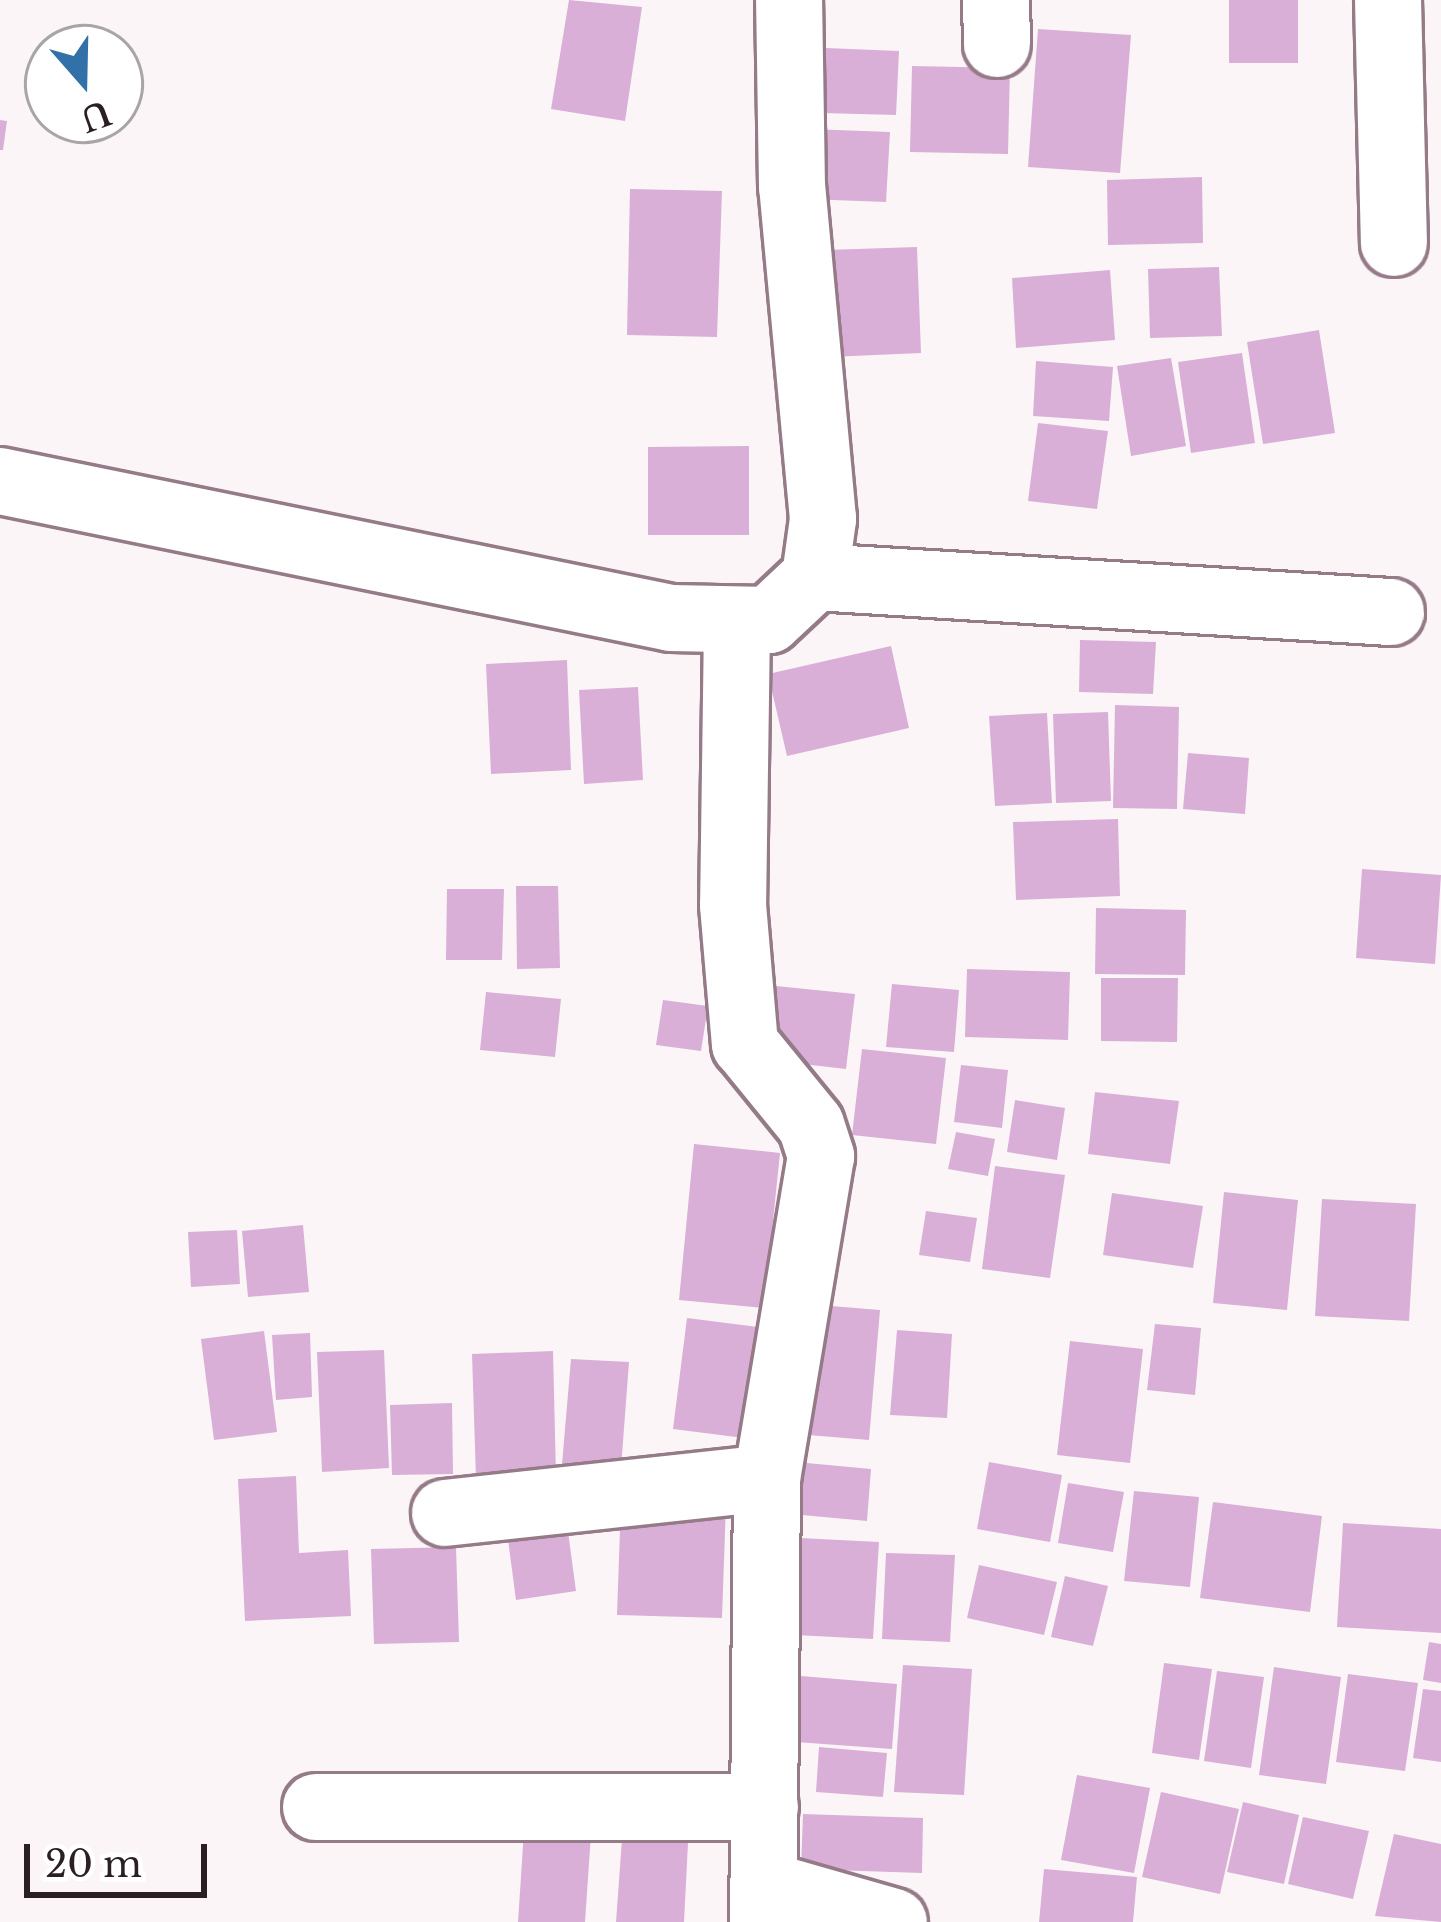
<!DOCTYPE html>
<html>
<head>
<meta charset="utf-8">
<style>
	body { margin:0 }
	#map { position:relative; width:1441px; height:1922px; overflow:hidden; background:#fbf5f8; font-family:"Libre Baskerville",serif }
	div>[style] { position:absolute }
	[style*='--x'] { left:calc(var(--x)*1px); top:calc(var(--y)*1px); width:calc(var(--w)*1px); rotate:calc(var(--a)*1deg) }
	.building>* { inset:0; background:#d9afd7 }
	.roads { filter:drop-shadow(3px 0 #957b88) drop-shadow(-3px 0 #957b88) drop-shadow(0 3px #957b88) drop-shadow(0 -3px #957b88) }
	.minor>* { height:66px; margin:-33px; padding:0 33px; transform-origin:33px; border-radius:33px; background:#fff }
	span { translate:-50% -50%; white-space:nowrap; text-align:center; line-height:1.15; -webkit-text-stroke:9px #fff; paint-order:stroke }
	.north { position:absolute; left:24px; top:24px; width:120px; height:120px; box-sizing:border-box; background:#fff; border:3px solid #a9a5a7; border-radius:50%; rotate:160deg; font-size:33px; font-weight:700; line-height:48px; text-align:center; color:#291f24 }
	.north::after { content:''; display:block; margin:auto; width:42px; height:54px; background:#3171a8; clip-path:polygon(50% 0,100% 100%,50% 72%,0 100%) }
	.scale { position:absolute; left:24px; top:1844px; width:183px; height:54px; box-sizing:border-box; border:6px solid #291f24; border-top:0; padding-left:15px; font-size:36px; line-height:42px; white-space:nowrap; color:#291f24; -webkit-text-stroke:9px #fff; paint-order:stroke }
</style>
</head>
<body>
<div id="map">
	<div class="building">
		<i style="clip-path:polygon(569px 0,642px 7px,625px 121px,551px 109px)"></i>
		<i style="clip-path:polygon(1229px 0,1298px 0,1298px 63px,1229px 63px)"></i>
		<i style="clip-path:polygon(1038px 29px,1131px 35px,1120px 173px,1028px 167px)"></i>
		<i style="clip-path:polygon(826px 48px,899px 51px,896px 115px,822px 113px)"></i>
		<i style="clip-path:polygon(912px 66px,1010px 68px,1008px 154px,910px 152px)"></i>
		<i style="clip-path:polygon(0 120px,7px 121px,3px 150px,0 150px)"></i>
		<i style="clip-path:polygon(810px 129px,890px 132px,886px 202px,806px 199px)"></i>
		<i style="clip-path:polygon(1202px 177px,1203px 243px,1108px 245px,1107px 180px)"></i>
		<i style="clip-path:polygon(630px 189px,722px 191px,717px 337px,627px 335px)"></i>
		<i style="clip-path:polygon(917px 247px,921px 353px,830px 357px,826px 250px)"></i>
		<i style="clip-path:polygon(1219px 267px,1222px 336px,1150px 338px,1148px 269px)"></i>
		<i style="clip-path:polygon(1110px 270px,1115px 340px,1016px 348px,1012px 278px)"></i>
		<i style="clip-path:polygon(1319px 330px,1335px 433px,1263px 444px,1247px 342px)"></i>
		<i style="clip-path:polygon(1242px 353px,1255px 443px,1191px 453px,1178px 362px)"></i>
		<i style="clip-path:polygon(1171px 358px,1186px 446px,1131px 456px,1117px 366px)"></i>
		<i style="clip-path:polygon(1036px 361px,1113px 367px,1109px 421px,1033px 416px)"></i>
		<i style="clip-path:polygon(1038px 423px,1108px 431px,1097px 509px,1028px 501px)"></i>
		<i style="clip-path:polygon(749px 446px,749px 535px,648px 535px,648px 447px)"></i>
		<i style="clip-path:polygon(1080px 640px,1156px 642px,1153px 694px,1079px 692px)"></i>
		<i style="clip-path:polygon(891px 646px,909px 728px,787px 756px,768px 674px)"></i>
		<i style="clip-path:polygon(567px 660px,571px 770px,491px 774px,486px 664px)"></i>
		<i style="clip-path:polygon(638px 687px,643px 780px,584px 784px,579px 690px)"></i>
		<i style="clip-path:polygon(1115px 705px,1179px 707px,1177px 809px,1113px 808px)"></i>
		<i style="clip-path:polygon(1108px 712px,1111px 801px,1056px 803px,1053px 714px)"></i>
		<i style="clip-path:polygon(1047px 713px,1052px 803px,995px 806px,989px 716px)"></i>
		<i style="clip-path:polygon(1188px 753px,1249px 758px,1245px 814px,1183px 809px)"></i>
		<i style="clip-path:polygon(1118px 819px,1120px 896px,1016px 900px,1013px 822px)"></i>
		<i style="clip-path:polygon(1362px 869px,1441px 875px,1435px 964px,1356px 958px)"></i>
		<i style="clip-path:polygon(516px 886px,558px 886px,560px 968px,517px 969px)"></i>
		<i style="clip-path:polygon(447px 889px,504px 889px,502px 960px,446px 960px)"></i>
		<i style="clip-path:polygon(1096px 908px,1186px 910px,1185px 975px,1095px 974px)"></i>
		<i style="clip-path:polygon(967px 969px,1070px 972px,1068px 1040px,965px 1037px)"></i>
		<i style="clip-path:polygon(1101px 978px,1178px 978px,1177px 1042px,1101px 1041px)"></i>
		<i style="clip-path:polygon(892px 984px,959px 990px,954px 1052px,886px 1047px)"></i>
		<i style="clip-path:polygon(776px 986px,855px 994px,846px 1069px,768px 1060px)"></i>
		<i style="clip-path:polygon(486px 992px,561px 999px,555px 1057px,480px 1050px)"></i>
		<i style="clip-path:polygon(663px 1000px,708px 1006px,701px 1051px,656px 1045px)"></i>
		<i style="clip-path:polygon(862px 1049px,946px 1058px,936px 1144px,852px 1135px)"></i>
		<i style="clip-path:polygon(961px 1065px,1008px 1070px,1002px 1128px,954px 1122px)"></i>
		<i style="clip-path:polygon(1095px 1092px,1179px 1101px,1170px 1164px,1088px 1154px)"></i>
		<i style="clip-path:polygon(1015px 1100px,1065px 1108px,1057px 1160px,1007px 1152px)"></i>
		<i style="clip-path:polygon(956px 1132px,995px 1139px,988px 1176px,948px 1169px)"></i>
		<i style="clip-path:polygon(694px 1144px,780px 1153px,764px 1308px,679px 1300px)"></i>
		<i style="clip-path:polygon(995px 1166px,1065px 1175px,1050px 1278px,982px 1269px)"></i>
		<i style="clip-path:polygon(1224px 1192px,1298px 1200px,1287px 1310px,1213px 1303px)"></i>
		<i style="clip-path:polygon(1112px 1193px,1203px 1206px,1193px 1268px,1103px 1255px)"></i>
		<i style="clip-path:polygon(1322px 1199px,1416px 1204px,1409px 1321px,1315px 1316px)"></i>
		<i style="clip-path:polygon(926px 1211px,977px 1218px,970px 1262px,919px 1255px)"></i>
		<i style="clip-path:polygon(303px 1225px,309px 1292px,248px 1297px,242px 1231px)"></i>
		<i style="clip-path:polygon(237px 1230px,240px 1284px,191px 1287px,188px 1232px)"></i>
		<i style="clip-path:polygon(807px 1304px,880px 1310px,869px 1440px,796px 1434px)"></i>
		<i style="clip-path:polygon(687px 1318px,758px 1327px,744px 1438px,673px 1429px)"></i>
		<i style="clip-path:polygon(1155px 1324px,1201px 1328px,1195px 1395px,1147px 1390px)"></i>
		<i style="clip-path:polygon(897px 1330px,952px 1334px,947px 1418px,890px 1415px)"></i>
		<i style="clip-path:polygon(264px 1331px,277px 1432px,214px 1440px,201px 1339px)"></i>
		<i style="clip-path:polygon(310px 1333px,312px 1397px,276px 1400px,272px 1335px)"></i>
		<i style="clip-path:polygon(1070px 1341px,1143px 1349px,1130px 1463px,1057px 1455px)"></i>
		<i style="clip-path:polygon(384px 1350px,389px 1468px,322px 1472px,317px 1352px)"></i>
		<i style="clip-path:polygon(553px 1351px,556px 1476px,476px 1479px,472px 1354px)"></i>
		<i style="clip-path:polygon(571px 1359px,629px 1362px,621px 1468px,562px 1464px)"></i>
		<i style="clip-path:polygon(452px 1403px,453px 1474px,392px 1475px,390px 1405px)"></i>
		<i style="clip-path:polygon(796px 1462px,871px 1469px,867px 1521px,791px 1514px)"></i>
		<i style="clip-path:polygon(989px 1462px,1062px 1475px,1050px 1542px,977px 1529px)"></i>
		<i style="clip-path:polygon(296px 1476px,299px 1553px,348px 1550px,351px 1616px,245px 1621px,238px 1479px)"></i>
		<i style="clip-path:polygon(1068px 1483px,1124px 1492px,1113px 1552px,1058px 1543px)"></i>
		<i style="clip-path:polygon(1134px 1491px,1199px 1497px,1190px 1587px,1124px 1581px)"></i>
		<i style="clip-path:polygon(621px 1501px,726px 1504px,722px 1618px,617px 1615px)"></i>
		<i style="clip-path:polygon(1213px 1502px,1322px 1516px,1310px 1612px,1200px 1598px)"></i>
		<i style="clip-path:polygon(1343px 1523px,1441px 1529px,1441px 1633px,1337px 1627px)"></i>
		<i style="clip-path:polygon(567px 1524px,576px 1591px,516px 1600px,507px 1532px)"></i>
		<i style="clip-path:polygon(800px 1538px,879px 1542px,873px 1639px,795px 1635px)"></i>
		<i style="clip-path:polygon(456px 1547px,459px 1642px,374px 1644px,371px 1549px)"></i>
		<i style="clip-path:polygon(886px 1553px,955px 1555px,950px 1642px,882px 1639px)"></i>
		<i style="clip-path:polygon(979px 1565px,1057px 1582px,1044px 1635px,967px 1618px)"></i>
		<i style="clip-path:polygon(1065px 1576px,1108px 1586px,1093px 1646px,1051px 1637px)"></i>
		<i style="clip-path:polygon(1429px 1642px,1441px 1644px,1441px 1683px,1423px 1680px)"></i>
		<i style="clip-path:polygon(1164px 1663px,1212px 1669px,1199px 1760px,1152px 1753px)"></i>
		<i style="clip-path:polygon(903px 1665px,972px 1669px,964px 1795px,894px 1792px)"></i>
		<i style="clip-path:polygon(1274px 1667px,1341px 1677px,1326px 1784px,1259px 1775px)"></i>
		<i style="clip-path:polygon(1217px 1671px,1264px 1677px,1251px 1768px,1204px 1761px)"></i>
		<i style="clip-path:polygon(1348px 1674px,1418px 1683px,1405px 1771px,1336px 1762px)"></i>
		<i style="clip-path:polygon(801px 1676px,897px 1684px,892px 1749px,796px 1742px)"></i>
		<i style="clip-path:polygon(1423px 1689px,1441px 1691px,1441px 1762px,1413px 1758px)"></i>
		<i style="clip-path:polygon(819px 1747px,887px 1753px,883px 1797px,816px 1792px)"></i>
		<i style="clip-path:polygon(1077px 1775px,1150px 1788px,1134px 1873px,1061px 1860px)"></i>
		<i style="clip-path:polygon(1161px 1792px,1239px 1809px,1220px 1894px,1142px 1877px)"></i>
		<i style="clip-path:polygon(1243px 1802px,1299px 1815px,1284px 1884px,1227px 1872px)"></i>
		<i style="clip-path:polygon(803px 1814px,923px 1818px,922px 1873px,801px 1869px)"></i>
		<i style="clip-path:polygon(1303px 1817px,1369px 1831px,1353px 1899px,1288px 1884px)"></i>
		<i style="clip-path:polygon(524px 1830px,591px 1834px,585px 1922px,518px 1922px)"></i>
		<i style="clip-path:polygon(1394px 1834px,1441px 1844px,1441px 1922px,1375px 1916px)"></i>
		<i style="clip-path:polygon(622px 1839px,688px 1843px,684px 1922px,616px 1922px)"></i>
		<i style="clip-path:polygon(1044px 1869px,1137px 1877px,1133px 1922px,1039px 1922px)"></i>
	</div>
	<div class="roads">
		<div class="minor">
			<i style="--x:996;--y:0;--w:44;--a:88.7"></i>
			<i style="--x:1388;--y:0;--w:243;--a:88.6"></i>
			<i style="--x:0;--y:481;--w:685;--a:11.54"></i>
			<i style="--x:671;--y:618;--w:98;--a:1.2"></i>
			<i style="--x:769;--y:620;--w:63;--a:-43.1"></i>
			<i style="--x:815;--y:577;--w:59;--a:-82.1"></i>
			<i style="--x:823;--y:519;--w:333;--a:-95.3"></i>
			<i style="--x:792;--y:187;--w:187;--a:-90.9"></i>
			<i style="--x:815;--y:577;--w:577;--a:3.48"></i>
			<i style="--x:737;--y:625;--w:280;--a:90.8"></i>
			<i style="--x:733;--y:905;--w:140;--a:85.1"></i>
			<i style="--x:745;--y:1044;--w:104;--a:50.8"></i>
			<i style="--x:811;--y:1125;--w:33;--a:72"></i>
			<i style="--x:821;--y:1156;--w:326;--a:99.5"></i>
			<i style="--x:767;--y:1478;--w:444;--a:90.5"></i>
			<i style="--x:445;--y:1513;--w:324;--a:-6.2"></i>
			<i style="--x:316;--y:1807;--w:449;--a:0"></i>
			<i style="--x:765;--y:1885;--w:134;--a:16"></i>
		</div>
	</div>
	<div class="north">U</div>
	<div class="scale">20 m</div>
</div>
</body>
</html>
